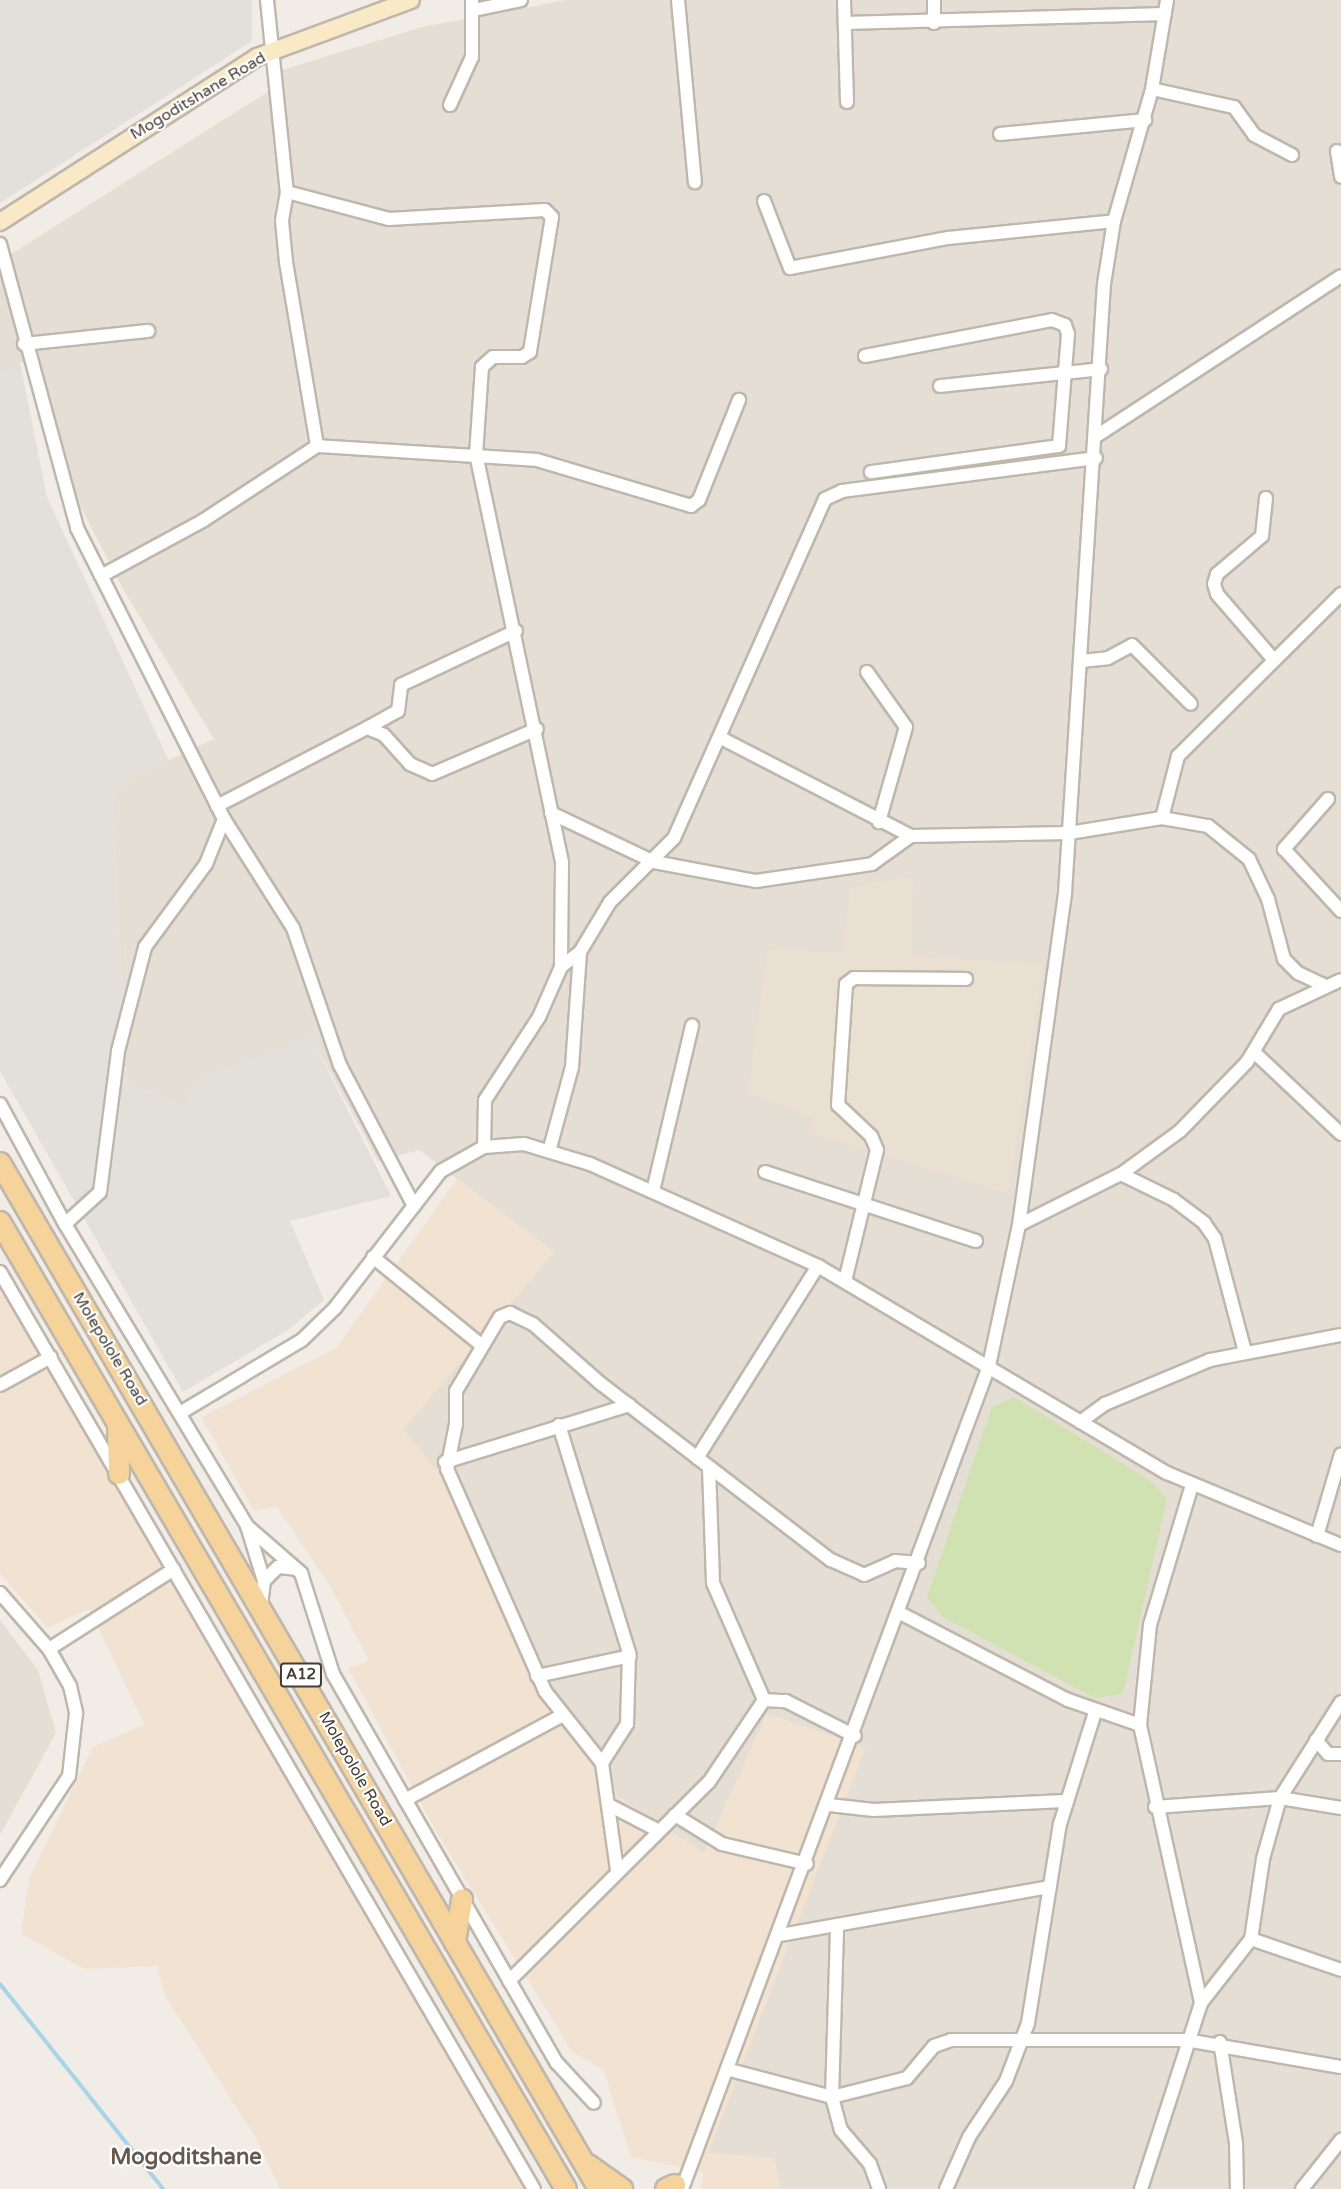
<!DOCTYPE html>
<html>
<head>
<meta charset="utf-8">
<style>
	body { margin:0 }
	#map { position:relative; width:1341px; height:2189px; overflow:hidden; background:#f1ede6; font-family:"Varela Round",sans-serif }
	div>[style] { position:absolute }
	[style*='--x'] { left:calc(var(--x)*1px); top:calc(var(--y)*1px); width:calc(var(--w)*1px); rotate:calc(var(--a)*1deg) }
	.residential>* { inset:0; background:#e5ded4 }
	.commercial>* { inset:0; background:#f2e2d2 }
	.industrial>* { inset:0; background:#e3dfdb }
	.education>* { inset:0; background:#e9e0d1 }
	.green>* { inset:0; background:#d1e2b2 }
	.stream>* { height:4px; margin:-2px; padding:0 2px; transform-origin:2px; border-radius:2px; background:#a7d4e9 }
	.roads { filter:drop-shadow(2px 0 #bfb7ac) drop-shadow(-2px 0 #bfb7ac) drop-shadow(0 2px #bfb7ac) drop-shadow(0 -2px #bfb7ac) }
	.minor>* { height:12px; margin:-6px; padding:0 6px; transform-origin:6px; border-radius:6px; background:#fff }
	.secondary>* { height:16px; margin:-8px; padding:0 8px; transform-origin:8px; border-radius:8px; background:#fae9c7 }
	.primary>* { height:20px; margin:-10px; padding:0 10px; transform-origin:10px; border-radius:10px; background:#f5d39b }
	span { translate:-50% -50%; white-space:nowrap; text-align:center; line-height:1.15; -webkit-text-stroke:4.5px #fff; paint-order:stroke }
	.shield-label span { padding:2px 4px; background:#fff; border:2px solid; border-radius:4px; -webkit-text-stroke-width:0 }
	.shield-label { font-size:15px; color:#433d36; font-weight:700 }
	.street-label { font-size:16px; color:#433d36 }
	.district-label { font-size:22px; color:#655a4e; font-weight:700 }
</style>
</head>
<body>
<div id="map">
	<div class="residential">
		<i style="clip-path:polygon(566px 0,1341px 0,1341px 2189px,780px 2189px,774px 2158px,707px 2153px,865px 1748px,767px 1714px,704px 1853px,618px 1797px,553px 1687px,474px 1513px,402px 1430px,554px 1252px,419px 1150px,378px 1161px,311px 1037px,185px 1106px,127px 1084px,113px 799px,129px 779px,214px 739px,123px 589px,77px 500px,37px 353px,0 375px,0 261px,280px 84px,279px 71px,422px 27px)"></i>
		<i style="clip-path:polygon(0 1620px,38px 1670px,56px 1733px,0 1835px)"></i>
	</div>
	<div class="commercial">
		<i style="clip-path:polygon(457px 1179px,554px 1252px,403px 1430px,474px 1513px,553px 1687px,618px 1797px,704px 1853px,767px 1714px,865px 1748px,708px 2153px,774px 2158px,780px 2189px,701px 2189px,703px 2172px,631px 2157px,603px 2069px,573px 2053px,437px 1833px,348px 1668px,369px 1661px,333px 1591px,277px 1507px,254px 1511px,201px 1417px,336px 1348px)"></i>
		<i style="clip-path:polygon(0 1288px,524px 2189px,280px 2189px,256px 2138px,165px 1996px,157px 1966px,84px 1969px,21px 1934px,29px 1879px,92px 1748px,144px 1724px,89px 1609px,48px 1628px,0 1574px)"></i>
	</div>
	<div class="industrial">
		<i style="clip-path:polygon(0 0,252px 0,252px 41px,0 203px)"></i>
		<i style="clip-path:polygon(20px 363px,47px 497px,169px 761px,129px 779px,113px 799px,127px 1084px,185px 1106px,194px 1079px,311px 1037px,391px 1196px,290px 1221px,324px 1300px,288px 1330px,183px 1392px,0 1071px,0 375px)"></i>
	</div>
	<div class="education">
		<i style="clip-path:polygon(913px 876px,912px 956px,1043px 964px,1008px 1193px,808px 1132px,814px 1117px,748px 1093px,768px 949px,842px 953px,851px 887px)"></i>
	</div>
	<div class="green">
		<i style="clip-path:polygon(1014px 1397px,1151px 1481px,1167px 1499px,1123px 1694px,1095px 1698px,943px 1617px,927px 1597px,992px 1407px)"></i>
	</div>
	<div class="stream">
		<i style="--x:0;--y:1984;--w:262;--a:51.5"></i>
	</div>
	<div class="roads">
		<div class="minor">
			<i style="--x:267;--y:0;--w:193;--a:84.1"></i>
			<i style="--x:287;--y:192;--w:106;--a:14.8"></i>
			<i style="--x:389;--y:219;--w:156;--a:-3.3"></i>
			<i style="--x:545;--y:210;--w:10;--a:45"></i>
			<i style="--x:552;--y:217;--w:137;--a:99.3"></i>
			<i style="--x:530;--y:352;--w:9;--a:148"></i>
			<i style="--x:522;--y:357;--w:29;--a:180"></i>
			<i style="--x:493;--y:357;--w:15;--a:138"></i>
			<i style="--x:482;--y:367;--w:87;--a:93.9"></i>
			<i style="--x:476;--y:454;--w:418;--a:78.1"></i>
			<i style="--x:562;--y:863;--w:104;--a:90.6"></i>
			<i style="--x:561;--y:967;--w:55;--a:113.7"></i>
			<i style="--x:539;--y:1017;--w:99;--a:123"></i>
			<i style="--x:485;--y:1100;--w:47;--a:91.2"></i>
			<i style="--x:678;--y:0;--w:183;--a:84.7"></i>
			<i style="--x:844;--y:0;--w:102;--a:88.3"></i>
			<i style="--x:474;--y:10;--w:48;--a:-12"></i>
			<i style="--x:845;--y:23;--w:320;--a:-1.6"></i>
			<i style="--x:934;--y:23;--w:23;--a:-90"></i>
			<i style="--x:1152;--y:89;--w:84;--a:12.4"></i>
			<i style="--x:1234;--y:107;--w:34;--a:54"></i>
			<i style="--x:1254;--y:135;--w:43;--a:27.8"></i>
			<i style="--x:450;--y:105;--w:53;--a:-65.4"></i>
			<i style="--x:472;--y:57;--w:57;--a:-90"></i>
			<i style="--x:1000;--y:134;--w:146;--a:-5.5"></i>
			<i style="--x:1337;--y:151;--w:26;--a:81"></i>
			<i style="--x:287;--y:192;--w:29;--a:100"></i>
			<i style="--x:282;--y:221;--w:41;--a:84.4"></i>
			<i style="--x:286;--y:262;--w:187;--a:80.4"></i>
			<i style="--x:764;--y:201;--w:72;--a:68.8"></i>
			<i style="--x:790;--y:268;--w:161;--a:-10.8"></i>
			<i style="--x:948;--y:238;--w:167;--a:-5.8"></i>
			<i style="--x:0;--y:244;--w:294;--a:74.8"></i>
			<i style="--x:77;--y:528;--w:326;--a:63.2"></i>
			<i style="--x:224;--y:819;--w:129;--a:57.7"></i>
			<i style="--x:293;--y:928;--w:145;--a:71.1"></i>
			<i style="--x:340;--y:1065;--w:159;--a:62.3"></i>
			<i style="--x:24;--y:344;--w:125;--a:-6"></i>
			<i style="--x:865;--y:356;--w:190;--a:-10.9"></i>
			<i style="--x:1052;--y:320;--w:14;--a:21"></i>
			<i style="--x:1065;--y:325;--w:9;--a:72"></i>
			<i style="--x:1068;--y:334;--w:112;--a:94.6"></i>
			<i style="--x:1059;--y:446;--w:190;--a:172.1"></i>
			<i style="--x:940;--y:386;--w:162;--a:-6"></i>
			<i style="--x:1098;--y:435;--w:290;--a:-33.2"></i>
			<i style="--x:1266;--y:498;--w:38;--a:96"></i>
			<i style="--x:1262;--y:536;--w:59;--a:139.8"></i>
			<i style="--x:1217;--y:574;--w:10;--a:107"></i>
			<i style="--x:1214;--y:584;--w:10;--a:73"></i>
			<i style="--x:1217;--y:594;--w:87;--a:49.2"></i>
			<i style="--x:101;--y:576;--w:117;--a:-28.5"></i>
			<i style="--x:204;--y:520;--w:135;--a:-33.2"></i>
			<i style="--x:317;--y:446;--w:220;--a:3.6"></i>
			<i style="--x:537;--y:460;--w:161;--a:16.6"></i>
			<i style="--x:691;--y:506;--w:10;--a:-37"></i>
			<i style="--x:699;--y:500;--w:108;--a:-68.2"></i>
			<i style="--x:1081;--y:661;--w:27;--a:-6"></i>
			<i style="--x:1108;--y:658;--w:27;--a:-28"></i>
			<i style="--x:1132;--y:645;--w:83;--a:45"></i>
			<i style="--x:867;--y:672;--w:67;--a:54.7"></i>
			<i style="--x:906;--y:727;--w:99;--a:105.9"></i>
			<i style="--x:367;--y:728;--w:35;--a:-29"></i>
			<i style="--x:398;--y:711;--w:26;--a:-83"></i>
			<i style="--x:401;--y:685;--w:127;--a:-25.2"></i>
			<i style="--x:721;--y:738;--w:214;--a:27.3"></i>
			<i style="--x:911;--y:836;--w:158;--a:-1.1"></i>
			<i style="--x:1069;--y:833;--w:94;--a:-9.2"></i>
			<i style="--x:1162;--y:818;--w:47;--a:9.9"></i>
			<i style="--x:1208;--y:826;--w:53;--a:38.8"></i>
			<i style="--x:1249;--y:859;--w:44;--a:64.6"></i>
			<i style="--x:1268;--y:899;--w:62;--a:75.1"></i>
			<i style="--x:1284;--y:959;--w:20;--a:45"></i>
			<i style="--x:1298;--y:973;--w:31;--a:25"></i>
			<i style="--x:1328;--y:799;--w:67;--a:131.3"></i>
			<i style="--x:1284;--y:849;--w:84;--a:47.4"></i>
			<i style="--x:217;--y:806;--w:169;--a:-27.5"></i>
			<i style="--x:367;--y:728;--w:18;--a:22"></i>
			<i style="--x:384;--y:735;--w:39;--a:48"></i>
			<i style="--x:410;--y:764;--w:24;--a:24"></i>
			<i style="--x:432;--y:774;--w:114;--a:-23.2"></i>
			<i style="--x:551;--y:813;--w:114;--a:25.4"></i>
			<i style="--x:654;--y:862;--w:104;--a:10.6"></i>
			<i style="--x:756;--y:881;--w:117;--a:-8.3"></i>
			<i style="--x:872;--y:864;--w:48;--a:-35.7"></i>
			<i style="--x:1162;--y:818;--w:64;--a:-75.5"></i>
			<i style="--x:1178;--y:756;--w:230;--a:-44.8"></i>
			<i style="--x:580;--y:952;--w:58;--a:-59"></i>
			<i style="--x:610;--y:902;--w:91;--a:-45"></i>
			<i style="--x:674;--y:838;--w:371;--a:-66"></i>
			<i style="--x:825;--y:499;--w:19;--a:-25"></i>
			<i style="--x:842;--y:491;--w:256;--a:-7.4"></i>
			<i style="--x:1255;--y:1053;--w:118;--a:43.3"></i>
			<i style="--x:0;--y:1104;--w:136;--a:61.6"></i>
			<i style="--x:65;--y:1224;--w:353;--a:58.9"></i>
			<i style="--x:247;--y:1526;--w:58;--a:72.8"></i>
			<i style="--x:264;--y:1581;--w:25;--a:97"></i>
			<i style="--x:550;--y:1148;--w:84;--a:-74.8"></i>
			<i style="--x:572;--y:1067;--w:115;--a:-86"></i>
			<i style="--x:580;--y:952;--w:24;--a:142"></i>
			<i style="--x:765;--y:1172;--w:222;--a:18.1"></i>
			<i style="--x:1121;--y:1174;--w:59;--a:26.1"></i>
			<i style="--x:1174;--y:1200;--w:38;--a:37"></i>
			<i style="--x:1204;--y:1223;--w:19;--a:55"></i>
			<i style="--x:1215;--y:1239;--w:117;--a:75.1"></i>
			<i style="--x:653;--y:1191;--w:170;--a:-76.7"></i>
			<i style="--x:65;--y:1224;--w:47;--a:-42.4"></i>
			<i style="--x:100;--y:1192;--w:142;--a:-82.7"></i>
			<i style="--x:118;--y:1051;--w:107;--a:-75.4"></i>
			<i style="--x:145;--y:947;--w:103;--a:-53.7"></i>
			<i style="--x:206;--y:864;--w:48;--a:-68.2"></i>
			<i style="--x:1019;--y:1225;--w:114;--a:-26.6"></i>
			<i style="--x:1121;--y:1174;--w:73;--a:-36.1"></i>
			<i style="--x:1180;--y:1131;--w:96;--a:-45.8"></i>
			<i style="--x:1247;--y:1062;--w:62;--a:-58.9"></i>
			<i style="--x:1279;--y:1009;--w:68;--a:-25.1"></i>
			<i style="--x:373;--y:1257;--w:138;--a:39.1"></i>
			<i style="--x:0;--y:1272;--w:1061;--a:59.79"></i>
			<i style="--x:845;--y:1281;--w:135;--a:-76.3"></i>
			<i style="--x:877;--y:1150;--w:15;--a:-113"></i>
			<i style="--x:871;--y:1136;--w:45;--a:-136.8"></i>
			<i style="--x:838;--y:1105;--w:121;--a:-86.2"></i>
			<i style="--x:846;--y:984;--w:10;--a:-37"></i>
			<i style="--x:854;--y:978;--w:112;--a:0.5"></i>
			<i style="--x:0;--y:1385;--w:58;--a:-28.8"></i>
			<i style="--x:180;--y:1413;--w:142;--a:-30.9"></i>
			<i style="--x:302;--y:1340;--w:46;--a:-44.1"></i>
			<i style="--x:335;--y:1308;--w:173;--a:-52.3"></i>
			<i style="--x:441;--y:1171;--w:49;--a:-29.2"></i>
			<i style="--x:484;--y:1147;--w:40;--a:-4.3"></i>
			<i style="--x:524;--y:1144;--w:69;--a:16.9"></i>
			<i style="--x:590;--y:1164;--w:250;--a:24.1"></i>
			<i style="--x:818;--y:1266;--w:406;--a:30.7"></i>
			<i style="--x:1167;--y:1473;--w:188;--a:22.5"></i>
			<i style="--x:1080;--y:1422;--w:31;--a:-36"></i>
			<i style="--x:1105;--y:1404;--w:114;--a:-22.7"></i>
			<i style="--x:1210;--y:1360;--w:133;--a:-10.8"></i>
			<i style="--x:559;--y:1425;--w:239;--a:72.9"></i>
			<i style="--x:629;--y:1653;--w:71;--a:91.6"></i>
			<i style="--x:627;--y:1724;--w:46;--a:122.7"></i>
			<i style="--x:697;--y:1458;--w:227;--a:-57.8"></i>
			<i style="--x:445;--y:1462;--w:193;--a:-17.2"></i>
			<i style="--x:709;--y:1467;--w:116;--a:88"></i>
			<i style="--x:713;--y:1583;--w:128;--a:66.4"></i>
			<i style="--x:1192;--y:1485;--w:146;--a:106.7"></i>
			<i style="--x:1150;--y:1625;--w:100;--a:95.7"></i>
			<i style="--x:1140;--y:1725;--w:285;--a:77.6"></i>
			<i style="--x:247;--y:1526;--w:72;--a:41"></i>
			<i style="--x:301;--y:1573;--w:106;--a:72.4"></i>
			<i style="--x:333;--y:1674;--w:449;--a:60.1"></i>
			<i style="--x:557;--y:2063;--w:54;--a:47.2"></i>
			<i style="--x:1317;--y:1536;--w:85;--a:-73.7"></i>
			<i style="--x:264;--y:1581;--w:20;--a:-45"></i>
			<i style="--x:278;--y:1567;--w:18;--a:6"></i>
			<i style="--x:0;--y:1593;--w:74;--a:48.8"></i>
			<i style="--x:49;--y:1649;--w:43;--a:60.4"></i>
			<i style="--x:70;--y:1686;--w:28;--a:77"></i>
			<i style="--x:76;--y:1713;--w:63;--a:96.3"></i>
			<i style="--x:69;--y:1776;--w:125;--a:123.6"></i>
			<i style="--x:900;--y:1613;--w:189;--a:27.4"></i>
			<i style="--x:1068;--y:1700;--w:76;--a:19.1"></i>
			<i style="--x:49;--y:1649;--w:148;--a:-32.6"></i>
			<i style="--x:537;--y:1676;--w:95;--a:-12.1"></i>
			<i style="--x:1341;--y:1702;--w:114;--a:122.4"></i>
			<i style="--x:1280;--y:1798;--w:63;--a:105.6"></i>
			<i style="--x:1263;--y:1859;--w:81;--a:98.5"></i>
			<i style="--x:1251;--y:1939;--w:95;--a:19"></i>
			<i style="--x:1316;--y:1740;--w:18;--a:49"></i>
			<i style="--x:1328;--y:1754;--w:13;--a:0"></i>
			<i style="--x:405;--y:1800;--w:179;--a:-28.3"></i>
			<i style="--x:609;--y:1805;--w:54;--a:27.5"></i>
			<i style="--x:829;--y:1805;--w:45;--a:6.3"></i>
			<i style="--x:874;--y:1810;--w:191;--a:-2.7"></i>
			<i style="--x:1155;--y:1807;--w:125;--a:-4.1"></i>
			<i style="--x:1280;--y:1798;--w:62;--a:9.3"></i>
			<i style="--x:675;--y:1815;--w:55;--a:31.7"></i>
			<i style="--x:722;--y:1844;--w:87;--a:13.2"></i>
			<i style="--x:617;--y:1870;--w:108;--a:-98"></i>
			<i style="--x:602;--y:1763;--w:92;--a:-128.4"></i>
			<i style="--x:545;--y:1691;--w:243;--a:-113.8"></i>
			<i style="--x:447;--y:1469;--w:46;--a:-78.7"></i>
			<i style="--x:456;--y:1424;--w:33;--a:-90"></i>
			<i style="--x:456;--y:1391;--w:86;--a:-59.3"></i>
			<i style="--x:500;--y:1317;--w:11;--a:-22"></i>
			<i style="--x:510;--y:1313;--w:25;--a:26"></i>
			<i style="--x:533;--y:1324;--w:89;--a:41.4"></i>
			<i style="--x:600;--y:1383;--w:291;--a:37.5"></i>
			<i style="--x:831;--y:1560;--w:36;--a:24"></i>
			<i style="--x:864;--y:1575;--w:34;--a:-24"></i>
			<i style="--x:895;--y:1561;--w:24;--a:5"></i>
			<i style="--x:837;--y:1929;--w:168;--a:91.7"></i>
			<i style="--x:832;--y:2097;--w:34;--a:75"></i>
			<i style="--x:841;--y:2130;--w:45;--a:49.5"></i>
			<i style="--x:870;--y:2164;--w:27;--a:70"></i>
			<i style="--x:780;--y:1935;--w:274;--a:-10.1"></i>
			<i style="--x:509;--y:1981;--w:282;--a:-44.9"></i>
			<i style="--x:709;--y:1782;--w:99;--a:-56.1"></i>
			<i style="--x:764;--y:1700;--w:22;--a:3"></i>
			<i style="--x:786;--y:1701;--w:77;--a:26.9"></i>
			<i style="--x:1220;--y:2042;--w:102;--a:81"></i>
			<i style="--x:1236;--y:2143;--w:46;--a:88.8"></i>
			<i style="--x:730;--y:2070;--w:106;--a:14.8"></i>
			<i style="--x:832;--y:2097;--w:77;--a:-14.2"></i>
			<i style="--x:907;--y:2078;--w:42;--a:-49.8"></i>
			<i style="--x:934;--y:2046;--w:18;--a:-19"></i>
			<i style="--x:951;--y:2040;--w:235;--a:0"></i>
			<i style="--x:1186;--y:2040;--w:157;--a:9.9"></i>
			<i style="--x:682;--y:2189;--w:878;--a:-69.54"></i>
			<i style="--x:989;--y:1366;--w:144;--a:-78"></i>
			<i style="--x:1019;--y:1225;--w:335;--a:-82.1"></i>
			<i style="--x:1065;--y:893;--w:610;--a:-86.34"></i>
			<i style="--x:1104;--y:284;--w:64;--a:-81"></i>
			<i style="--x:1114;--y:221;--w:137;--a:-73.9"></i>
			<i style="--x:1152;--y:89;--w:90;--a:-80.4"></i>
			<i style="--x:946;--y:2189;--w:57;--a:-66.1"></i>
			<i style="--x:969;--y:2137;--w:67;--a:-56.5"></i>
			<i style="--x:1006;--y:2081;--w:62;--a:-69.2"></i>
			<i style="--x:1028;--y:2023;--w:202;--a:-80.9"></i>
			<i style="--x:1060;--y:1824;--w:117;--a:-72.6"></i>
			<i style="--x:1141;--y:2189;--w:195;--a:-72.1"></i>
			<i style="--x:1201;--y:2003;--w:81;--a:-52"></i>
			<i style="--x:1302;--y:2189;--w:63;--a:-51.5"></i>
		</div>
		<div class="secondary">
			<i style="--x:0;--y:222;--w:305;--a:-32.7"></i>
			<i style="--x:257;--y:57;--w:164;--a:-20.3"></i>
		</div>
		<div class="primary">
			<i style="--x:0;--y:1163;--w:1188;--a:59.72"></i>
			<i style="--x:0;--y:1222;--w:1120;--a:59.66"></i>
			<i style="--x:118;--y:1426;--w:48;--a:88.8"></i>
			<i style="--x:455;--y:1943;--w:44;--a:-80.8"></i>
			<i style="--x:588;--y:2165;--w:42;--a:35.2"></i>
			<i style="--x:666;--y:2189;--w:10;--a:-24"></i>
		</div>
	</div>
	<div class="shield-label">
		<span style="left:301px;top:1675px">A12</span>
	</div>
	<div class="street-label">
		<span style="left:198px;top:96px;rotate:-31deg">Mogoditshane Road</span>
		<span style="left:110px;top:1349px;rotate:59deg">Molepolole Road</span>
		<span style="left:355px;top:1769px;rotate:60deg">Molepolole Road</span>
	</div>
	<div class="district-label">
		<span style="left:186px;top:2158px">Mogoditshane</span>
	</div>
</div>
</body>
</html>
